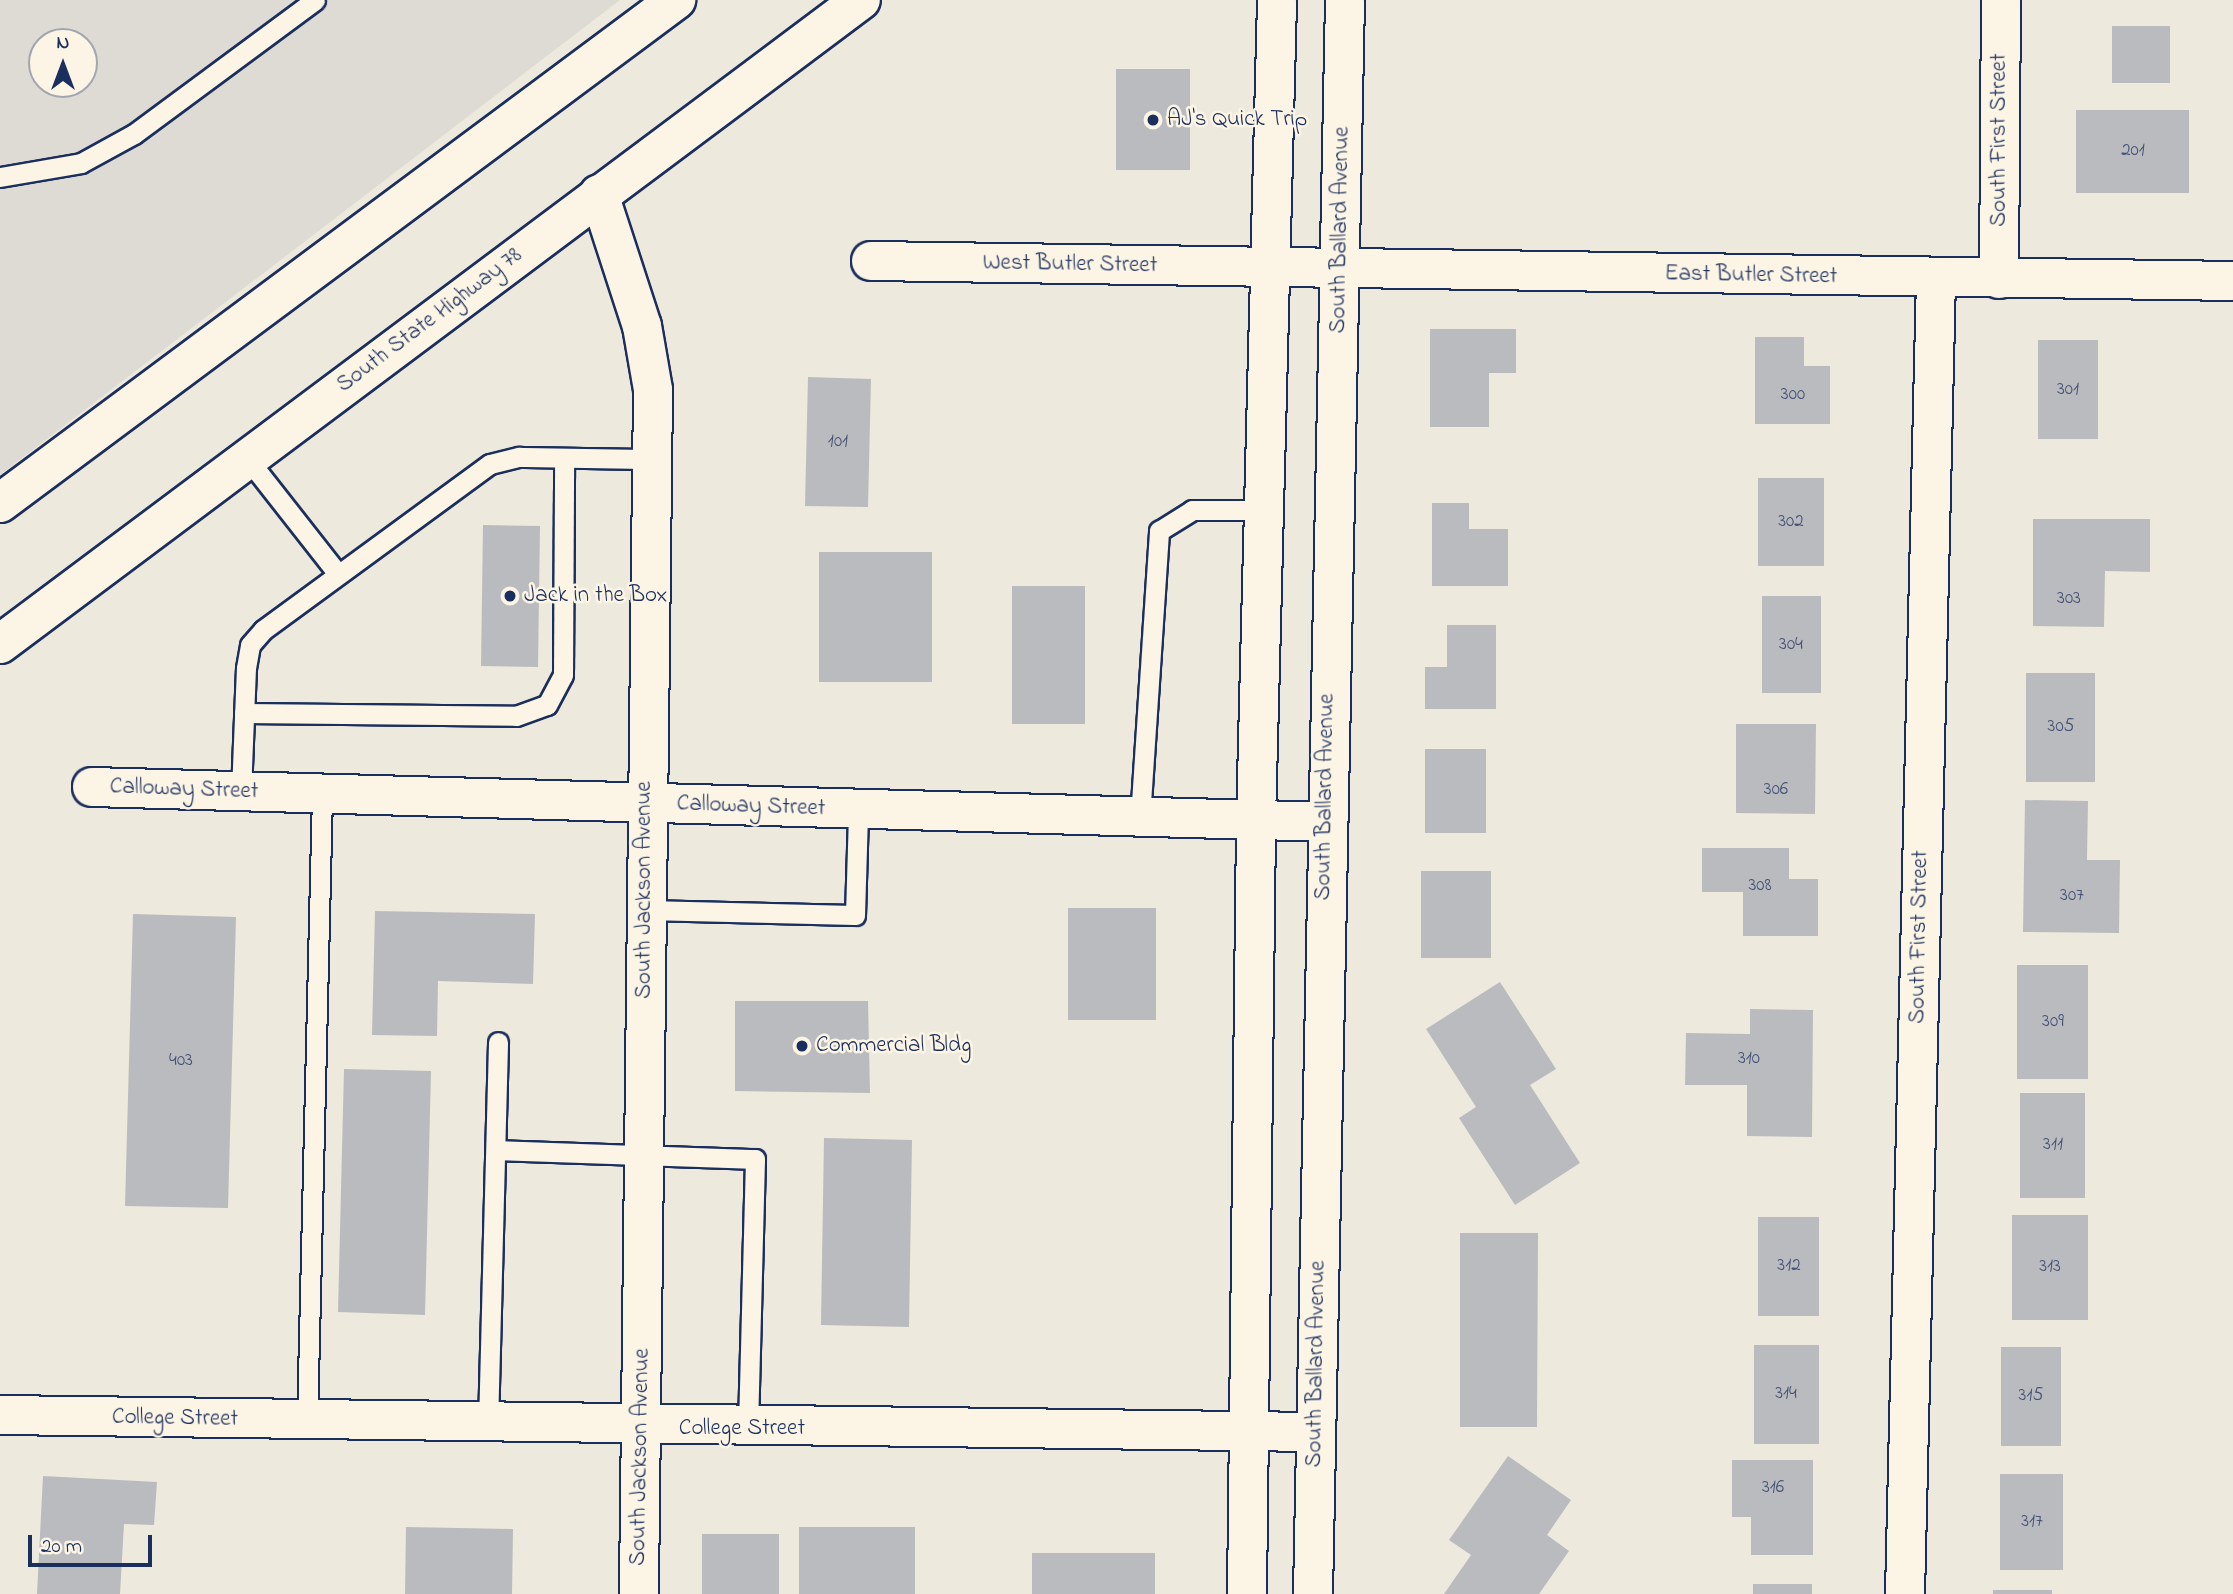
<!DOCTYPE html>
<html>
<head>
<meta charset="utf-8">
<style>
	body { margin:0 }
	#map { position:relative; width:2233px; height:1594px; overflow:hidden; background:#eee9dd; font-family:"Indie Flower",sans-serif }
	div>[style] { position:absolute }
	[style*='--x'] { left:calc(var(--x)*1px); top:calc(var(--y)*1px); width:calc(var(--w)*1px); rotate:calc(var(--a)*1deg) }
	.built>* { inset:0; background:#dedbd4 }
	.building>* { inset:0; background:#babbbe }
	.roads { filter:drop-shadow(2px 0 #1b2f5e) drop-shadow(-2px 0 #1b2f5e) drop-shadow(0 2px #1b2f5e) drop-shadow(0 -2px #1b2f5e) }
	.lane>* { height:19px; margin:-9.5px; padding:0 9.5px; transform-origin:9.5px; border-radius:9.5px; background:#fcf5e5 }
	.street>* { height:38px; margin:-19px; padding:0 19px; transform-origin:19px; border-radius:19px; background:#fcf5e5 }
	.secondary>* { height:38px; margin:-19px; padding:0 19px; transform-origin:19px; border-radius:19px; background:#fcf5e5 }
	.primary>* { height:38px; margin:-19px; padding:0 19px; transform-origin:19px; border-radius:19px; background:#fcf5e5 }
	.dots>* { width:19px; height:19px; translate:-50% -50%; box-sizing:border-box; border:4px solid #fcf5e5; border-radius:50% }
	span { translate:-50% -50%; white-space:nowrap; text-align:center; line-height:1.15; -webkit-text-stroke:5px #fcf5e5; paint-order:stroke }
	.number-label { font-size:19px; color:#435276 }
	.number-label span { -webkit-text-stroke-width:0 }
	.poi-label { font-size:23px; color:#1b2f5e }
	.left { translate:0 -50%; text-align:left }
	.street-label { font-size:23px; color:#1b2f5e }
	.north { position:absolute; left:28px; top:28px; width:70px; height:70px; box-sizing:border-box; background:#fcf5e5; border:2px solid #a2a6af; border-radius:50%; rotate:0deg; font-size:19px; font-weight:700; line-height:28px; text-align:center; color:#1b2f5e }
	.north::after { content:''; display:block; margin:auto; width:24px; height:32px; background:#1b2f5e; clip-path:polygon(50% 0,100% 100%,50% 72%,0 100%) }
	.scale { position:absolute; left:28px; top:1535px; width:124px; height:32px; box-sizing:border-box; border:4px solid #1b2f5e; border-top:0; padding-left:9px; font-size:21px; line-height:24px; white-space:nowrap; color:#1b2f5e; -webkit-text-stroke:5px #fcf5e5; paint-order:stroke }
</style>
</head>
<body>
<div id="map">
	<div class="built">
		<i style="clip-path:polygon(evenodd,0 0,620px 0,0 475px,0 0,42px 42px,84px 42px,84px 84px,42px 84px,42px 42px)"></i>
	</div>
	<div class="building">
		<i style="clip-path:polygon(2112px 26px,2170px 26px,2170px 83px,2112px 83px)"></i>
		<i style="clip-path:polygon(1116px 69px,1190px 69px,1190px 170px,1116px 170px)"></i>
		<i style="clip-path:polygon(2076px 110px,2189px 110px,2189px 193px,2076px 193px)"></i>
		<i style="clip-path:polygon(1430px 329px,1516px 329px,1516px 373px,1489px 373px,1489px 427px,1430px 427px)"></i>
		<i style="clip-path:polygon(1755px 337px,1804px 337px,1804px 366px,1830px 366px,1830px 424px,1755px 424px)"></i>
		<i style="clip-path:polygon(2038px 340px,2098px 340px,2098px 439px,2038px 439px)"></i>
		<i style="clip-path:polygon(808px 377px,871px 379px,868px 507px,805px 506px)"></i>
		<i style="clip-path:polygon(1758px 478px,1824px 478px,1824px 566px,1758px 566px)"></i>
		<i style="clip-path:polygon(1432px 503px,1469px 503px,1469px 529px,1508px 529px,1508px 586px,1432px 586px)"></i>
		<i style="clip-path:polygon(2033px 519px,2150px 519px,2150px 572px,2105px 571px,2104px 627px,2033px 626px)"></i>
		<i style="clip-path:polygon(483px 525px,540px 526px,538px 667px,481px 666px)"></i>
		<i style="clip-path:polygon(819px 552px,932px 552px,932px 682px,819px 682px)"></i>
		<i style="clip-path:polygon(1012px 586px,1085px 586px,1085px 724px,1012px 724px)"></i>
		<i style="clip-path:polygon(1762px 596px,1821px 596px,1821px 693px,1762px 693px)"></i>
		<i style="clip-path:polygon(1447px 625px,1496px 625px,1496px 709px,1425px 709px,1425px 667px,1447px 667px)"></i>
		<i style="clip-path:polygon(2026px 673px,2095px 673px,2095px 782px,2026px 782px)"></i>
		<i style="clip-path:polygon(1736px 724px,1816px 724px,1815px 814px,1736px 813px)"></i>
		<i style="clip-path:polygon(1425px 749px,1486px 749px,1486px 833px,1425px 833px)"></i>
		<i style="clip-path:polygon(2025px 800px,2088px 801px,2087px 860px,2120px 860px,2119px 933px,2023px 932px)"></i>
		<i style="clip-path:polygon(1702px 848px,1789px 848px,1789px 879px,1818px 879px,1818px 936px,1743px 936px,1743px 892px,1702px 892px)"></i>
		<i style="clip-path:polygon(1421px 871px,1491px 871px,1491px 958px,1421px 958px)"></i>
		<i style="clip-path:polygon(1068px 908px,1156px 908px,1156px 1020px,1068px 1020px)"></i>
		<i style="clip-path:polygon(375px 911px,535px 914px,533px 984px,438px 981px,437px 1036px,372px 1035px)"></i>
		<i style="clip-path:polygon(133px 914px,236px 917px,228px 1208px,125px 1206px)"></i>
		<i style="clip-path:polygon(2017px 965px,2088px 965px,2088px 1079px,2017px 1079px)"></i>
		<i style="clip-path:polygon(1500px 982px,1556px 1069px,1530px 1085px,1580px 1163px,1515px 1205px,1459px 1118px,1476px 1107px,1426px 1029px)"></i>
		<i style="clip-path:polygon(735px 1001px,868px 1001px,870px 1093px,735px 1091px)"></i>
		<i style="clip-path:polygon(1750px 1009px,1813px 1010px,1812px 1137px,1747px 1136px,1747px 1085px,1685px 1085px,1686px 1033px,1750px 1034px)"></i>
		<i style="clip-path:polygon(344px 1069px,431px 1071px,425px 1315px,338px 1312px)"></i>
		<i style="clip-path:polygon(2020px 1093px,2085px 1093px,2085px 1198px,2020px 1198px)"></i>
		<i style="clip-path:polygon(824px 1138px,912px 1140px,909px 1327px,821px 1325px)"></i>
		<i style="clip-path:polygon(2012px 1215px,2088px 1215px,2088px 1320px,2012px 1320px)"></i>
		<i style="clip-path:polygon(1758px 1217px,1819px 1217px,1819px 1316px,1758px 1316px)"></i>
		<i style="clip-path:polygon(1460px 1233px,1538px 1233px,1537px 1427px,1460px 1427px)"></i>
		<i style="clip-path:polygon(1754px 1345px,1819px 1345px,1819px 1444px,1754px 1444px)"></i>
		<i style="clip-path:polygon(2001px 1347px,2061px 1347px,2061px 1446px,2001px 1446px)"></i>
		<i style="clip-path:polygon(1508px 1456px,1571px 1500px,1547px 1535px,1569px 1551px,1539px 1594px,1444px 1594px,1471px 1555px,1449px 1540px)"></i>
		<i style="clip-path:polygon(1732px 1460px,1813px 1460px,1813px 1555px,1751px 1555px,1751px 1517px,1732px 1517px)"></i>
		<i style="clip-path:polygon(2000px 1474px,2063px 1474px,2063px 1570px,2000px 1570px)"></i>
		<i style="clip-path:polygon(43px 1476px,157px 1482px,154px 1525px,124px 1524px,120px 1594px,37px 1594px)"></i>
		<i style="clip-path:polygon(406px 1527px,513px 1529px,512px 1594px,405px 1594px)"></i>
		<i style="clip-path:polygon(799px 1527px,915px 1527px,915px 1594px,799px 1594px)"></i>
		<i style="clip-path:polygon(702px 1534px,779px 1534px,779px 1594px,702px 1594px)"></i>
		<i style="clip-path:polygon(1032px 1553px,1155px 1553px,1155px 1594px,1032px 1594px)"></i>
		<i style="clip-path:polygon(1753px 1584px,1812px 1584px,1812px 1594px,1753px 1594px)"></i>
		<i style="clip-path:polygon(1993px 1590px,2052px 1590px,2052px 1594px,1993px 1594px)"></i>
	</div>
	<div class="roads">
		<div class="lane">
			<i style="--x:0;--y:177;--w:82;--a:-9.8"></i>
			<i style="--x:81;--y:163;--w:60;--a:-28.7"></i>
			<i style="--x:134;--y:134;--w:225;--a:-36.5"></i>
			<i style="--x:247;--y:458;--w:147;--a:51.9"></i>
			<i style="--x:244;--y:713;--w:272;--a:0.6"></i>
			<i style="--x:516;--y:716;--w:33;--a:-20"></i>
			<i style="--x:547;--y:705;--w:34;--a:-62"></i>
			<i style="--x:563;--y:675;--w:217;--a:-89.7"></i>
			<i style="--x:241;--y:792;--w:124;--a:-87.7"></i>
			<i style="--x:246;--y:668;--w:23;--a:-80"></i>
			<i style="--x:250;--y:645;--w:20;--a:-49"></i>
			<i style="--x:263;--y:630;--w:281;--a:-36.2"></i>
			<i style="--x:490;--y:464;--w:30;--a:-14"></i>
			<i style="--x:519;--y:457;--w:131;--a:0.9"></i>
			<i style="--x:1140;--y:818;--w:288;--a:-86.2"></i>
			<i style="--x:1159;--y:531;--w:39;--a:-32"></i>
			<i style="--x:1192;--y:510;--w:74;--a:0"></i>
			<i style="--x:645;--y:910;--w:210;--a:1.4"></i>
			<i style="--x:855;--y:915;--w:104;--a:-88.3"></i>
			<i style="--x:496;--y:1150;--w:259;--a:2"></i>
			<i style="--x:755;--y:1159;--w:270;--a:91.5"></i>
			<i style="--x:307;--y:1421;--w:626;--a:-88.63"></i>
			<i style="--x:488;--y:1425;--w:383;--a:-88.5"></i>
		</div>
		<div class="street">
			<i style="--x:599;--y:194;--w:139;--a:72"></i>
			<i style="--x:642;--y:326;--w:65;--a:80.2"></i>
			<i style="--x:653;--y:390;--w:1204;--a:90.67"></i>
			<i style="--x:871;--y:261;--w:1362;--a:0.84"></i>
			<i style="--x:1999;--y:279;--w:279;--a:-89.6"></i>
			<i style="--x:92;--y:787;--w:1234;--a:1.62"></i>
			<i style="--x:0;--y:1415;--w:1316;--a:0.74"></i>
			<i style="--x:1905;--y:1594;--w:1315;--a:-88.65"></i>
		</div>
		<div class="secondary">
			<i style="--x:1247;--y:1594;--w:774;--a:-89.33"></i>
			<i style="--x:1256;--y:820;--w:820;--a:-88.53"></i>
			<i style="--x:1313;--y:1594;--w:1594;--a:-88.85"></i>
		</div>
		<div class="primary">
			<i style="--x:0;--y:503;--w:843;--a:-36.65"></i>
			<i style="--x:0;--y:644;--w:1075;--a:-36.8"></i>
		</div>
	</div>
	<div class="dots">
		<i style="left:1153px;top:120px;background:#1b2f5e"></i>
		<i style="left:510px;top:596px;background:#1b2f5e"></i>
		<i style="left:802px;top:1046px;background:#1b2f5e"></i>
	</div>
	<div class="number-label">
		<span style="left:2133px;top:151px">201</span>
		<span style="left:2068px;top:390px">301</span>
		<span style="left:1793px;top:395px">300</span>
		<span style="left:838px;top:442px">101</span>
		<span style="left:1791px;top:522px">302</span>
		<span style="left:2069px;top:599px">303</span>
		<span style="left:1791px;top:645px">304</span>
		<span style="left:2061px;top:727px">305</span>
		<span style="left:1776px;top:790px">306</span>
		<span style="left:1760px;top:886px">308</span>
		<span style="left:2072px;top:896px">307</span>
		<span style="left:2053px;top:1022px">309</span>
		<span style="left:1749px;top:1059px">310</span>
		<span style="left:181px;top:1061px">403</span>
		<span style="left:2053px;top:1145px">311</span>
		<span style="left:1789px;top:1266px">312</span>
		<span style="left:2050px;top:1267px">313</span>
		<span style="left:1786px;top:1394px">314</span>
		<span style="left:2031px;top:1396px">315</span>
		<span style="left:1773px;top:1488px">316</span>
		<span style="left:2032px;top:1522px">317</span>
	</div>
	<div class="poi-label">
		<span class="left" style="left:1167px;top:120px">AJ's Quick Trip</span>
		<span class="left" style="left:524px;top:596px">Jack in the Box</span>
		<span class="left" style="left:816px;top:1046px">Commercial Bldg</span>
	</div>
	<div class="street-label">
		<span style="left:2000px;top:140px;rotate:-90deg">South First Street</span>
		<span style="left:1341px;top:230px;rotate:-89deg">South Ballard Avenue</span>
		<span style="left:1070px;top:265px;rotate:1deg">West Butler Street</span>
		<span style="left:1751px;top:276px;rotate:1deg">East Butler Street</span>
		<span style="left:430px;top:321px;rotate:-37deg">South State Highway 78</span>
		<span style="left:184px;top:790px;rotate:2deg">Calloway Street</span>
		<span style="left:1326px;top:797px;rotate:-89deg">South Ballard Avenue</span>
		<span style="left:751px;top:807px;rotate:2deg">Calloway Street</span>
		<span style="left:645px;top:890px;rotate:-90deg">South Jackson Avenue</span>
		<span style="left:1920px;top:937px;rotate:-89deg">South First Street</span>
		<span style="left:1317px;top:1364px;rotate:-89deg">South Ballard Avenue</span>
		<span style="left:175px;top:1419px;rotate:1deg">College Street</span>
		<span style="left:742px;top:1429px">College Street</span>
		<span style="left:641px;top:1457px;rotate:-89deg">South Jackson Avenue</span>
	</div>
	<div class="north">N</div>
	<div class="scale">20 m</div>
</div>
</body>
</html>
